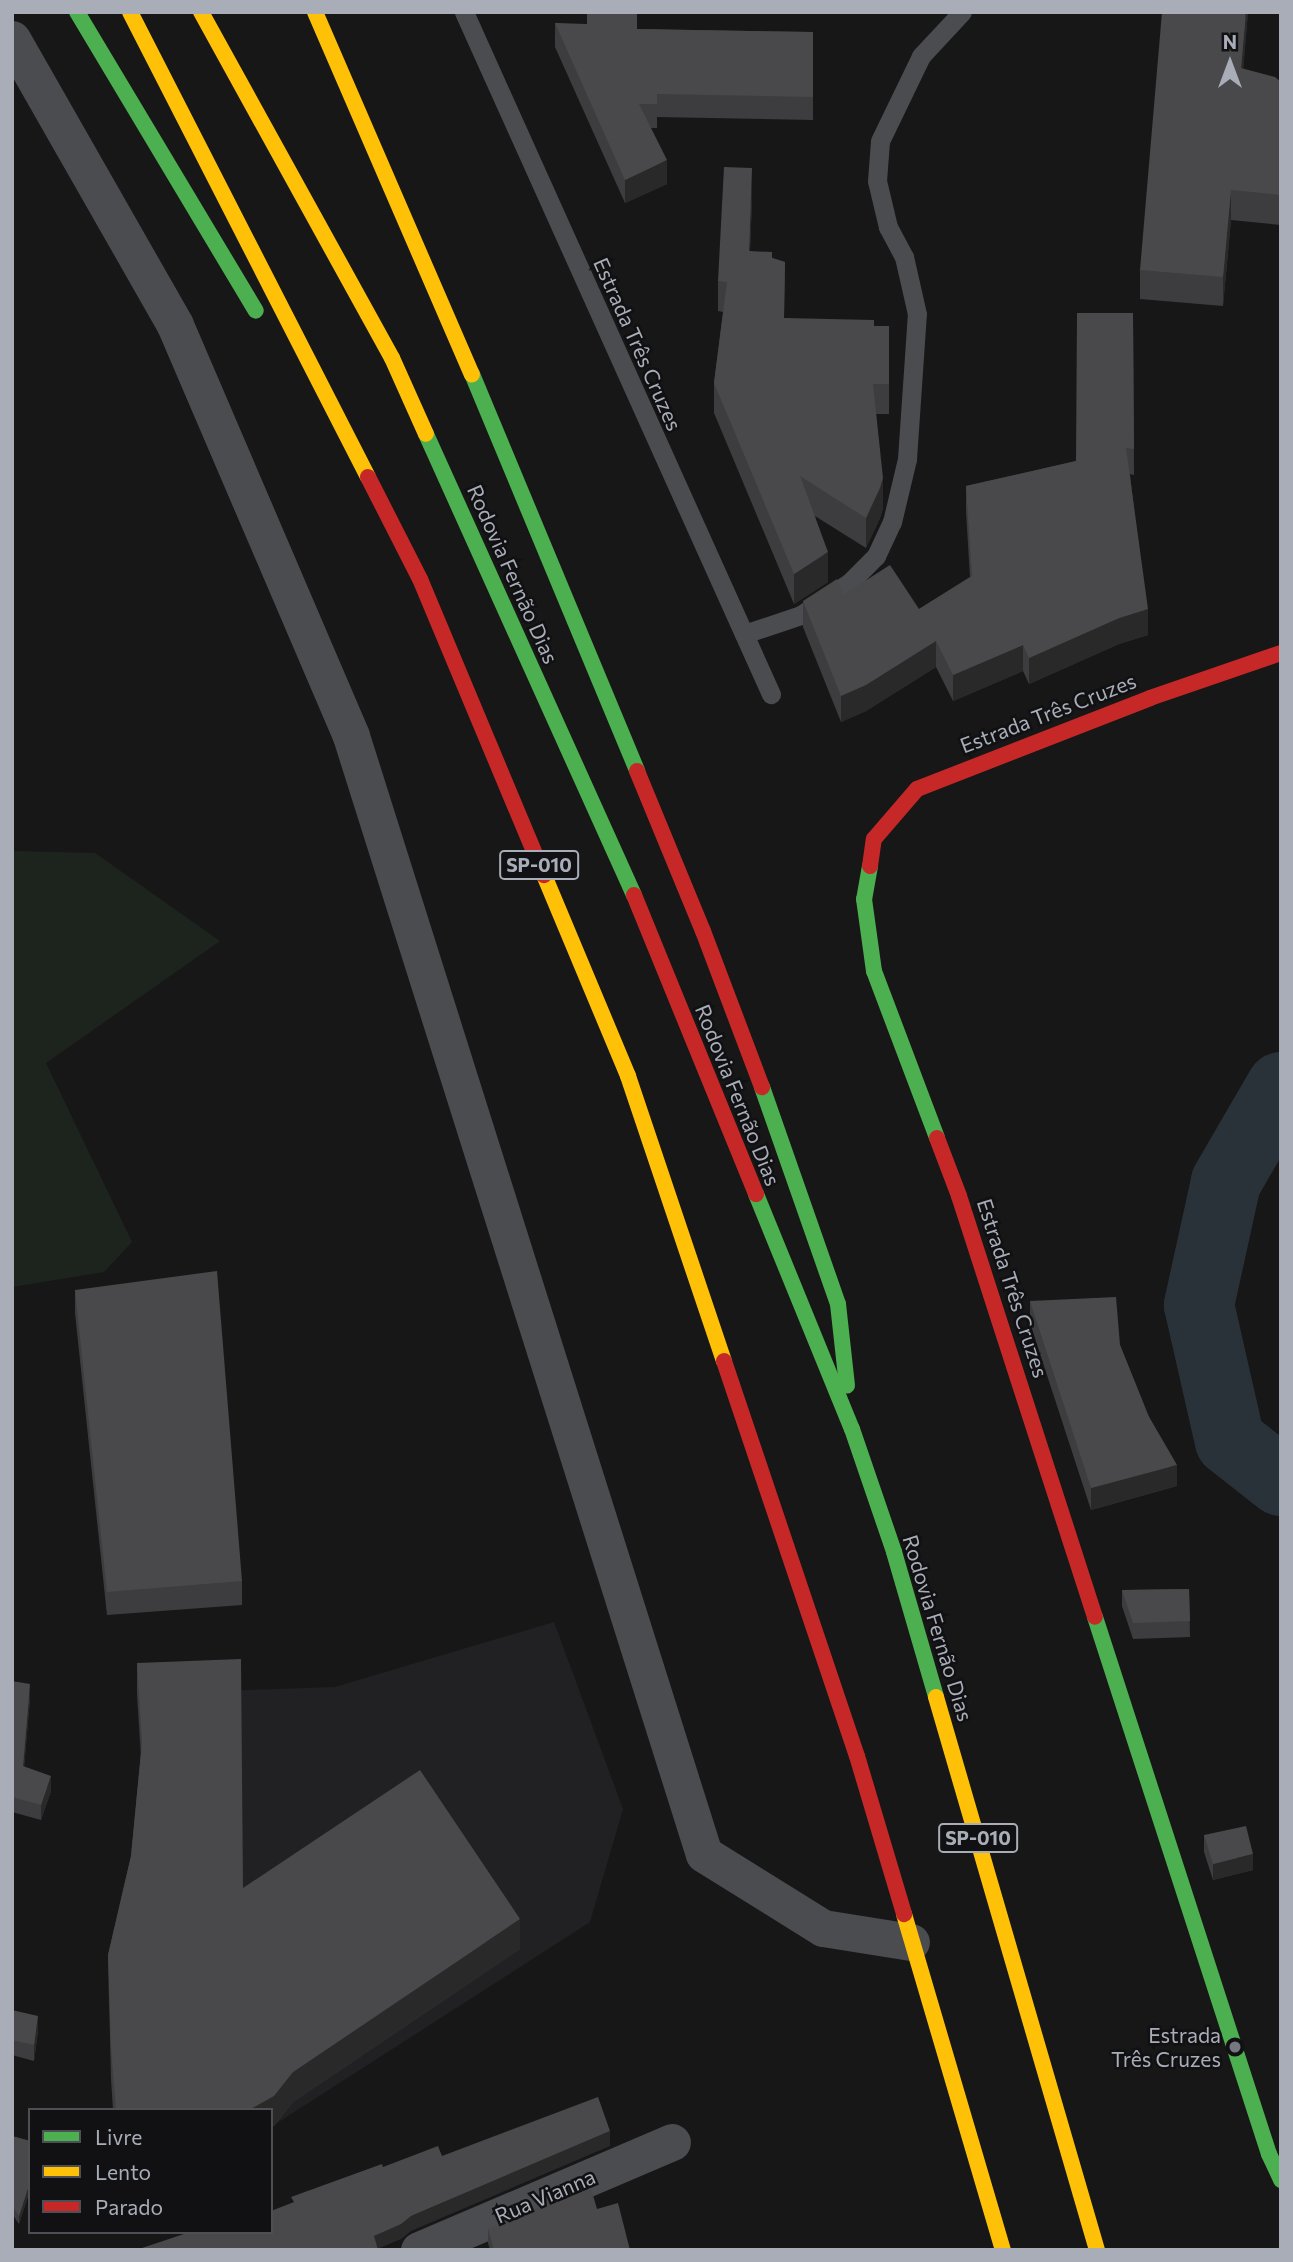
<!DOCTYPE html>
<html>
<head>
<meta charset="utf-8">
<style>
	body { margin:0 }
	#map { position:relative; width:1293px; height:2262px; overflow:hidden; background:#171717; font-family:Commissioner,sans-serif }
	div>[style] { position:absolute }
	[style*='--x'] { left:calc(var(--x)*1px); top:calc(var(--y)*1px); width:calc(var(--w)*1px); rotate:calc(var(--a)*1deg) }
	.built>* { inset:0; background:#212123 }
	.green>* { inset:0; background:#1d241e }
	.river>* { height:70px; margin:-35px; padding:0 35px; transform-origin:35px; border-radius:35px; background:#2a3239 }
	.lane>* { height:19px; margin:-9.5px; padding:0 9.5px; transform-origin:9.5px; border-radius:9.5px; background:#4b4c50 }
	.street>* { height:37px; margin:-18.5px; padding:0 18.5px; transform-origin:18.5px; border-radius:18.5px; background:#4b4c50 }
	.fast>* { height:16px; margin:-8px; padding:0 8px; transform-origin:8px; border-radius:8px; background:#4caf50 }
	.slow>* { height:16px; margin:-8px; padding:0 8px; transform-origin:8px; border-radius:8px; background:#ffc107 }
	.jam>* { height:16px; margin:-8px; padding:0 8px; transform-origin:8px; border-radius:8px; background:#c62828 }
	.wall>* { inset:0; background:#3d3d3f }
	.shaded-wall>* { inset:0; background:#29292a }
	.building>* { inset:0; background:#49494c }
	.dots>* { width:19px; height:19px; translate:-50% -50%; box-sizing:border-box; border:4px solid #111113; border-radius:50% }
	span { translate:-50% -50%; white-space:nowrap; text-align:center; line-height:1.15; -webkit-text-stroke:5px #111113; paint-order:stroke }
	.shield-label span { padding:2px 5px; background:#111113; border:2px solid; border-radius:5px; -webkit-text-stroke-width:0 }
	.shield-label { font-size:19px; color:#a8adb8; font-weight:700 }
	.street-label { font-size:21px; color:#a8adb8 }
	.poi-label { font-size:21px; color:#a8adb8 }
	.right { translate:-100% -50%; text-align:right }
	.frame { position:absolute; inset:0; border:14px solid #a8adb8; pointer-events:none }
	.legend { position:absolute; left:28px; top:2108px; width:245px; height:126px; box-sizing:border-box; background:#111113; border:2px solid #4d4f55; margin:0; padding:9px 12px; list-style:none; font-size:21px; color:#a8adb8 }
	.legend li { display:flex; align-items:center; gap:14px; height:35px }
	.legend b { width:35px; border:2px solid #4d4f55 }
	.north { position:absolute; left:1195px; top:28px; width:70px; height:70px; -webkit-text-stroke:5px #111113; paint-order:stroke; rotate:0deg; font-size:19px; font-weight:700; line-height:28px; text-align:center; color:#a8adb8 }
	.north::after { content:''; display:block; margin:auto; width:24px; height:32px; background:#a8adb8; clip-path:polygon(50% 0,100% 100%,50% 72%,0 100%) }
</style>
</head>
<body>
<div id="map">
	<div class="built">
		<i style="clip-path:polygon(554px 1622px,623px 1809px,590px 1922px,271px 2127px,271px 2110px,113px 2110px,108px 1985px,131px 1886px,141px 1772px,137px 1694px,335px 1687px)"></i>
	</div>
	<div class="green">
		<i style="clip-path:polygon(12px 851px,95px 853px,220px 941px,46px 1063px,132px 1242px,104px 1272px,12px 1287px)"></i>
	</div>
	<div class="river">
		<i style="--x:1281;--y:1087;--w:110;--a:120.1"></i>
		<i style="--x:1226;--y:1182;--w:126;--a:102.4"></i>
		<i style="--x:1199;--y:1305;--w:139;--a:77.2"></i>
		<i style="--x:1230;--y:1441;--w:65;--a:38.1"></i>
	</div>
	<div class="lane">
		<i style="--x:464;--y:12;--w:748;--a:65.77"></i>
		<i style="--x:744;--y:634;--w:60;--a:-18.4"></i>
		<i style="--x:801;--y:615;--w:59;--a:-34"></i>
		<i style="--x:850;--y:582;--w:37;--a:-45"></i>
		<i style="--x:876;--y:556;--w:38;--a:-65"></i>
		<i style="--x:892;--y:522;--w:65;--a:-76.6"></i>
		<i style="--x:907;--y:459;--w:145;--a:-86.1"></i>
		<i style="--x:917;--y:314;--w:58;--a:-102.8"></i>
		<i style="--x:904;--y:257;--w:34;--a:-118"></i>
		<i style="--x:888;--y:227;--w:47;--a:-103.4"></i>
		<i style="--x:877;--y:181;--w:40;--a:-85.7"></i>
		<i style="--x:880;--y:141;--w:94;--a:-64.2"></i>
		<i style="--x:921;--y:56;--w:60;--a:-47"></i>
	</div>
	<div class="street">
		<i style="--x:12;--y:39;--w:329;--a:60.3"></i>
		<i style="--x:175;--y:325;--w:447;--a:66.8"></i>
		<i style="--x:351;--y:736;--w:1172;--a:72.48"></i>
		<i style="--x:704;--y:1854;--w:140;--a:31.9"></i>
		<i style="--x:823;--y:1928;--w:89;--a:9"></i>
		<i style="--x:419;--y:2250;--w:275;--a:-23.1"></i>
	</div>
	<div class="fast">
		<i style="--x:77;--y:12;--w:348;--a:59.1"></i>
		<i style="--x:472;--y:374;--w:430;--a:67.4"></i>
		<i style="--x:426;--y:434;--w:506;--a:65.72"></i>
		<i style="--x:870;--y:866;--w:34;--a:100"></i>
		<i style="--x:864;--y:899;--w:73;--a:82.1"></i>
		<i style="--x:874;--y:971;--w:178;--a:69.3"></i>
		<i style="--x:762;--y:1087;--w:230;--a:70.7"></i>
		<i style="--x:838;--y:1304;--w:82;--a:83.7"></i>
		<i style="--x:756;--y:1194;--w:254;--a:67.8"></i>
		<i style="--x:852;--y:1429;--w:130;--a:71.1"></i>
		<i style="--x:894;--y:1552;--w:151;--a:73.8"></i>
		<i style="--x:1095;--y:1617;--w:564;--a:72.05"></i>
		<i style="--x:1269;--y:2154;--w:29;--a:65"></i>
	</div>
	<div class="slow">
		<i style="--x:130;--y:12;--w:522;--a:62.9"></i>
		<i style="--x:201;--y:12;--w:395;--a:61.1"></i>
		<i style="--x:392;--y:358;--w:83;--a:65.9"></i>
		<i style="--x:315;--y:12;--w:395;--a:66.6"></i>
		<i style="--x:544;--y:875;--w:218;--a:67.3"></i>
		<i style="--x:628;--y:1076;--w:301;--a:71.4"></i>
		<i style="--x:936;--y:1697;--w:576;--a:73.77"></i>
		<i style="--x:904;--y:1914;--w:350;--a:73.6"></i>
	</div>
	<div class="jam">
		<i style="--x:368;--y:477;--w:114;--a:63"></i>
		<i style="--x:420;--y:579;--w:321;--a:67.3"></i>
		<i style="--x:637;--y:771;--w:173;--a:67.6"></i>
		<i style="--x:703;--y:931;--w:167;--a:69.3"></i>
		<i style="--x:870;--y:866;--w:27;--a:-82"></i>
		<i style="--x:874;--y:839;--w:66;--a:-49.3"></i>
		<i style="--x:917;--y:789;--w:250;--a:-21.3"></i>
		<i style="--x:1150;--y:698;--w:139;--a:-19"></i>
		<i style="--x:634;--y:895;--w:323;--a:67.8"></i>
		<i style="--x:937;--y:1138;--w:62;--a:69.2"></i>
		<i style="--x:959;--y:1196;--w:442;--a:72.1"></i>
		<i style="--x:724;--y:1361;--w:417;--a:71.4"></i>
		<i style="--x:857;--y:1756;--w:165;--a:73.4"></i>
	</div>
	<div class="wall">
		<i style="clip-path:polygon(1248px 12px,1243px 69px,1281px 82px,1281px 225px,1231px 220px,1223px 306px,1140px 299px,1140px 270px)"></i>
		<i style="clip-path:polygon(555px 23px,637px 29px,813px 32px,813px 120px,657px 117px,657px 128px,650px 128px,667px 184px,625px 203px,555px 47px)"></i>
		<i style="clip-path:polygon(752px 199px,750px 251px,785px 262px,784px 318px,874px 326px,889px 326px,889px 414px,876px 414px,883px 508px,880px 518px,866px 548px,815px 516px,828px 582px,794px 604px,714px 413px,714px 383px,723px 312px,718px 311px,718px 281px)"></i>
		<i style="clip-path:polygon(1133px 313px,1134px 475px,1130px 474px,1148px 635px,1119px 644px,1029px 684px,1023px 671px,953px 701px,936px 667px,866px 711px,841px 722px,803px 627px,803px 601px,843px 595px,919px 609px,970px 577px,966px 512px,966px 486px,1076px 461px)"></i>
		<i style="clip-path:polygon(75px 1290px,242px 1581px,242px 1605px,107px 1615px,75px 1313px)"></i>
		<i style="clip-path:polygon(1030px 1301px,1120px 1345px,1177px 1486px,1091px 1510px,1030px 1323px)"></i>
		<i style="clip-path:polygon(1189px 1589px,1190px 1637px,1133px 1639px,1122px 1606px,1122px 1590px)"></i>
		<i style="clip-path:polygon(137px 1663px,243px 1888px,520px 1949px,293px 2102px,274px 2126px,271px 2110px,113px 2110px,111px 2079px,108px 1955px,131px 1856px,141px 1753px,137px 1694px)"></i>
		<i style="clip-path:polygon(12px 1681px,30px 1699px,24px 1767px,51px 1791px,41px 1820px,12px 1812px)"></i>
		<i style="clip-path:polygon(1204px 1835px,1253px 1870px,1213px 1880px,1204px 1852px)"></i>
		<i style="clip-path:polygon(1281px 1947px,1281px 1980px,1279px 1976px,1279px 1948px)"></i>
		<i style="clip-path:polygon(12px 2010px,38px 2031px,34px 2061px,12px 2055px)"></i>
		<i style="clip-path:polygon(1281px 2058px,1281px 2089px,1280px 2088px)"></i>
		<i style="clip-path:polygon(12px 2136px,30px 2141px,30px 2190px,19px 2224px,12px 2214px)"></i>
		<i style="clip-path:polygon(597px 2209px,630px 2250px,490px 2250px,488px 2243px,488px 2229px)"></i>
	</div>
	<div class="shaded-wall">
		<i style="clip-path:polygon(1246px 12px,1248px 12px,1241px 98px,1241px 68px)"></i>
		<i style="clip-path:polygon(667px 160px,667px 184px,625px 203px,625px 180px)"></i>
		<i style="clip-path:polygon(752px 168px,752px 199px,749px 281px,749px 251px)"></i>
		<i style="clip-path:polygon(1231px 190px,1231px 220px,1223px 306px,1223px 277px)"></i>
		<i style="clip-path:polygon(883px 478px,883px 508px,880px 518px,866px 548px,866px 518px)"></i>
		<i style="clip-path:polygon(828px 552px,828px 582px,794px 604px,794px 574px)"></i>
		<i style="clip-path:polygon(1148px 609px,1148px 635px,1119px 644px,1029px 684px,1029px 658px,1119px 618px)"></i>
		<i style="clip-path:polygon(936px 641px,936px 667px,866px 711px,841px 722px,841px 696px)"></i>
		<i style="clip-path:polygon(1023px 645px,1023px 671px,953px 701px,953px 675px)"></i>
		<i style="clip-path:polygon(1177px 1465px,1177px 1486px,1091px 1510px,1091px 1488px)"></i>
		<i style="clip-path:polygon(30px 1684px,30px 1699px,23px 1781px,23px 1766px)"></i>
		<i style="clip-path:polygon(51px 1776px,51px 1791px,41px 1820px,41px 1805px)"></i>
		<i style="clip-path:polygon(1253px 1854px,1253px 1870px,1213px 1880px,1213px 1864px)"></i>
		<i style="clip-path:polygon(520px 1919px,520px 1949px,293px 2102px,274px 2126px,271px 2127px,271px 2110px,249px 2110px,293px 2072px)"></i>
		<i style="clip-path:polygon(38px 2016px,38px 2031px,34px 2061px,34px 2045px)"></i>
		<i style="clip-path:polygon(610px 2131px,610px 2146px,411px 2231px,401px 2239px,375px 2250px,374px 2236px,411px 2216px)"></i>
		<i style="clip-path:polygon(30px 2182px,30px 2190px,19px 2224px,19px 2216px)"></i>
	</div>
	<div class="building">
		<i style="clip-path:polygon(587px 12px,637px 12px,637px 29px,813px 32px,813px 97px,657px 94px,657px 104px,639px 104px,667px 160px,625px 180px,555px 23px,587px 24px)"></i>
		<i style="clip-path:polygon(1162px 12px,1246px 12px,1241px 68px,1275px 77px,1281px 82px,1281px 195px,1231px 190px,1223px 277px,1140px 270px)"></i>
		<i style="clip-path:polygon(724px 167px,752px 168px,749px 251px,772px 252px,772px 258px,785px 262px,784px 318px,874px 320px,874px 326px,889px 326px,889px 384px,873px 384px,883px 478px,880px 488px,866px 518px,800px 476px,828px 552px,794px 574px,714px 383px,727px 282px,718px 281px)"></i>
		<i style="clip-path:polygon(1077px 313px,1133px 313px,1134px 449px,1126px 448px,1148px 609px,1119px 618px,1029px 658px,1023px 645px,953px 675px,936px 641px,866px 685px,841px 696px,803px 601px,837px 579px,843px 595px,890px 565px,919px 609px,972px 576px,966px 486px,1076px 461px)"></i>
		<i style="clip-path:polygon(217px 1271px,242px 1581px,107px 1592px,75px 1290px)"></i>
		<i style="clip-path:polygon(1116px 1297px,1120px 1345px,1148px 1415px,1177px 1465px,1091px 1488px,1030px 1301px)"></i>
		<i style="clip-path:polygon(1189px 1589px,1190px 1621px,1133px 1623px,1122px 1590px)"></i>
		<i style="clip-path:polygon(241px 1659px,243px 1888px,420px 1770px,520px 1919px,293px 2072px,274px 2096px,249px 2110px,116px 2110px,111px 2048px,108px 1955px,131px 1856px,142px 1742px,137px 1663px)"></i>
		<i style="clip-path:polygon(12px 1681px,30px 1684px,23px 1766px,51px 1776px,41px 1805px,12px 1797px)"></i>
		<i style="clip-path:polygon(1246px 1826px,1253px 1854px,1213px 1864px,1204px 1835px)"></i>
		<i style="clip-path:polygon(12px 2010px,38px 2016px,34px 2045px,12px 2040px)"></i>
		<i style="clip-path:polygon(598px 2097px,610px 2131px,411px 2216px,401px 2224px,374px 2236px,378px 2250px,136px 2250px,190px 2232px,271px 2232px,271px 2211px,294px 2202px,291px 2197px,382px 2164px,383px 2167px,438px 2146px,442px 2156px)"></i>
		<i style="clip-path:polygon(12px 2136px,30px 2141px,30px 2182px,19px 2216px,12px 2206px)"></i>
		<i style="clip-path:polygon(590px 2185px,597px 2209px,618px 2203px,630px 2250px,494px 2250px,488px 2229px)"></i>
	</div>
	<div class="dots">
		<i style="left:1235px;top:2047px;background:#757880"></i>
	</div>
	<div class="shield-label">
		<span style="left:539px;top:865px">SP-010</span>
		<span style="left:978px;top:1838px">SP-010</span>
	</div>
	<div class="street-label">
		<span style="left:638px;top:344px;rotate:66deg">Estrada Três Cruzes</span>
		<span style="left:513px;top:574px;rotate:66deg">Rodovia Fernão Dias</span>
		<span style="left:1048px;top:713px;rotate:-21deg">Estrada Três Cruzes</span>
		<span style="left:738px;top:1095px;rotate:68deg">Rodovia Fernão Dias</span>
		<span style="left:1013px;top:1288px;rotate:72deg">Estrada Três Cruzes</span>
		<span style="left:938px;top:1628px;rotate:73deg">Rodovia Fernão Dias</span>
		<span style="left:545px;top:2196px;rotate:-23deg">Rua Vianna</span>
	</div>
	<div class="poi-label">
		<span class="right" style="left:1221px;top:2047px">Estrada<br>Três Cruzes</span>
	</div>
	<div class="frame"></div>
	<ul class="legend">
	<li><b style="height:9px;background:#4caf50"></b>Livre</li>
	<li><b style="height:9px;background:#ffc107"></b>Lento</li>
	<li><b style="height:9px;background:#c62828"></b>Parado</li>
	</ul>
	<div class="north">N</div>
</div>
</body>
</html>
